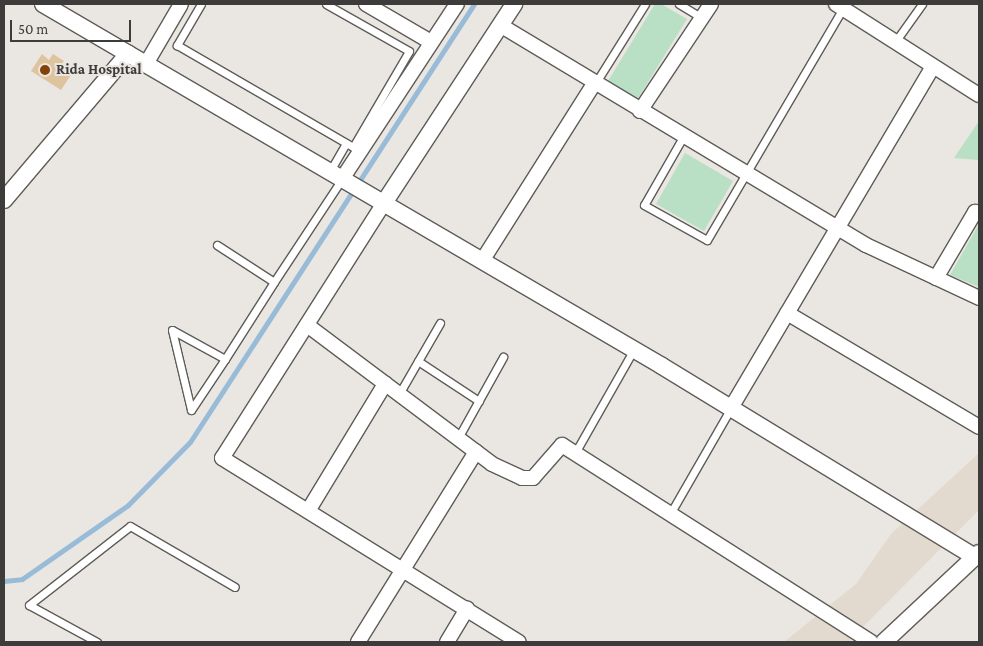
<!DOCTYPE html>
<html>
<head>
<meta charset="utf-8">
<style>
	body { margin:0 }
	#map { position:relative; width:983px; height:646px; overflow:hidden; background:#eae6e1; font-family:"Crimson Pro",serif }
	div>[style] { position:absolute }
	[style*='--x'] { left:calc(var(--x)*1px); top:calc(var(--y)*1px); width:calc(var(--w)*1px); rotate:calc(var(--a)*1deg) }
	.built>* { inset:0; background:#e2dace }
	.green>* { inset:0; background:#b9e0c5 }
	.stream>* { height:5px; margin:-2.5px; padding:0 2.5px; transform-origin:2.5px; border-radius:2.5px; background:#98bbd8 }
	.building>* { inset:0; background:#ddc39e }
	.roads { filter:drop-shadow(1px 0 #5f5c58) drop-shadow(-1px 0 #5f5c58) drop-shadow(0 1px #5f5c58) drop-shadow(0 -1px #5f5c58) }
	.service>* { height:7px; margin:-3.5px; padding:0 3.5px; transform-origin:3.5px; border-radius:3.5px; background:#fff }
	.minor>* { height:14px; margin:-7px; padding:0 7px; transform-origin:7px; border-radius:7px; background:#fff }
	.tertiary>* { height:16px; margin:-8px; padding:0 8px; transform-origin:8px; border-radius:8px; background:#fff }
	.dots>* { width:14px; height:14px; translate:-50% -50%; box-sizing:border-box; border:2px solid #eae6e1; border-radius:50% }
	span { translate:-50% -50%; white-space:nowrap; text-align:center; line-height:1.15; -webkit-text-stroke:4px #eae6e1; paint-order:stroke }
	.poi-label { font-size:15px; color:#3d3c3a; font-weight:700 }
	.left { translate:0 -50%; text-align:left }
	.frame { position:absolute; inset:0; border:5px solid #3d3c3a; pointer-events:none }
	.scale { position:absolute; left:10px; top:20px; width:121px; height:22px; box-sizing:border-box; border:2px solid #3d3c3a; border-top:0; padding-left:6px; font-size:15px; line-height:18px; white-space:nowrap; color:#3d3c3a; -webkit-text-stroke:4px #eae6e1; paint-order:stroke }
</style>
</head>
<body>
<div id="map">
	<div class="built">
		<i style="clip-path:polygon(979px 453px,979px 510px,848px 642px,784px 642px,856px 584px,891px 534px)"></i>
	</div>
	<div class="green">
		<i style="clip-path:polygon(655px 4px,661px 4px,687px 19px,637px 100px,608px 81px)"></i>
		<i style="clip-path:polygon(979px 121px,979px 160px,954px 158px)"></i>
		<i style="clip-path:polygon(685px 153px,733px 181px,704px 231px,656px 204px)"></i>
		<i style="clip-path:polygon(979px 224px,979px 287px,950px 275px)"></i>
	</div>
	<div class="stream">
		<i style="--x:4;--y:581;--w:18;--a:-6"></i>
		<i style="--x:22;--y:579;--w:129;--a:-34.9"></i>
		<i style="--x:128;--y:505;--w:88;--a:-45.5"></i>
		<i style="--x:190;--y:442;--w:522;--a:-57.04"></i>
	</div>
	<div class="building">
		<i style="clip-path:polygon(42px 54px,49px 60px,53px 54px,64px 61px,61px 65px,73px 72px,61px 90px,31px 71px)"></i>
	</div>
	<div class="roads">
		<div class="service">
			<i style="--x:201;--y:4;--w:48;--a:120.3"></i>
			<i style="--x:177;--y:45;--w:203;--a:30.1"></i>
			<i style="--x:353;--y:147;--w:111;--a:-59.7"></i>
			<i style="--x:409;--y:51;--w:95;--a:-150.5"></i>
			<i style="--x:679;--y:4;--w:27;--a:31"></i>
			<i style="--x:895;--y:42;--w:47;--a:-54.6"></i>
			<i style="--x:595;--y:84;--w:94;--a:-58"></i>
			<i style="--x:683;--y:137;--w:78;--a:119.8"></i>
			<i style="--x:644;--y:205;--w:72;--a:29.1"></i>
			<i style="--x:707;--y:240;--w:269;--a:-59.6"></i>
			<i style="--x:330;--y:171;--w:32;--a:-60"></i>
			<i style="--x:217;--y:245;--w:68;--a:33"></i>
			<i style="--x:225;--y:359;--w:60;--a:-151.3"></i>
			<i style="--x:172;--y:330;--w:82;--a:76.6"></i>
			<i style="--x:191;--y:410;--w:61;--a:-56.3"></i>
			<i style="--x:225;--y:359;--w:91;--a:-57.5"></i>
			<i style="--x:274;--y:282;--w:123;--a:-56.6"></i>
			<i style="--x:418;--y:361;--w:73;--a:33.3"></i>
			<i style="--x:399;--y:394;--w:82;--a:-60"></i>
			<i style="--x:458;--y:438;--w:93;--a:-60.9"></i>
			<i style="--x:575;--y:453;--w:120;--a:-60.4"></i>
			<i style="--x:670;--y:514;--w:122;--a:-60.1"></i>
			<i style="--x:97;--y:642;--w:77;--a:-151.4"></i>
			<i style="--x:29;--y:605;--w:128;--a:-38"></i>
			<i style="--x:130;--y:526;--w:121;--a:30.2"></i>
		</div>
		<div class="minor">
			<i style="--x:366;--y:4;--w:75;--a:30.3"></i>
			<i style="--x:836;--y:4;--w:169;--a:32.5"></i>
			<i style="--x:500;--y:25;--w:427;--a:31"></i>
			<i style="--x:866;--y:245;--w:125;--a:25.1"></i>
			<i style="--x:146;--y:64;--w:69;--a:-59.7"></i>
			<i style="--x:640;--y:111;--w:128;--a:-56.4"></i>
			<i style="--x:342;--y:179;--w:209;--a:-56.7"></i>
			<i style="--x:384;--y:203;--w:302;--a:122.4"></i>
			<i style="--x:222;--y:458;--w:349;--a:31.8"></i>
			<i style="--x:482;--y:261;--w:209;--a:-57.7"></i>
			<i style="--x:936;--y:278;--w:77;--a:-59.4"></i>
			<i style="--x:975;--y:212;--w:4;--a:14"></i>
			<i style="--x:787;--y:313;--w:223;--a:30.7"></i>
			<i style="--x:307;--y:325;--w:231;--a:36.9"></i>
			<i style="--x:492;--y:464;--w:33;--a:25"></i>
			<i style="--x:522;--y:478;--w:11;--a:0"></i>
			<i style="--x:533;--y:478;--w:44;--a:-48.7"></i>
			<i style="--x:562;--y:445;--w:366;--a:32.5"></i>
			<i style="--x:731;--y:408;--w:396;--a:-59.4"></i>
			<i style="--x:308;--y:511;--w:149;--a:-58.8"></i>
			<i style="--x:358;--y:642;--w:224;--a:-58.2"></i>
			<i style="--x:447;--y:642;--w:39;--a:-59"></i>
		</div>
		<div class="tertiary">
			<i style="--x:43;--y:4;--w:717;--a:30.32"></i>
			<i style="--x:662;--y:366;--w:367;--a:31.4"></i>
			<i style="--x:4;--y:200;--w:192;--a:-49.7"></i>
			<i style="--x:384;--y:203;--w:238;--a:-56.8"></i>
			<i style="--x:884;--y:642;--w:130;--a:-43.1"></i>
		</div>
	</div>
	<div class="dots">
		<i style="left:45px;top:70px;background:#824209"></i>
	</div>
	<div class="poi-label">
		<span class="left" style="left:56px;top:70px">Rida Hospital</span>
	</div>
	<div class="frame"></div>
	<div class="scale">50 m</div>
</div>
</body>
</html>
